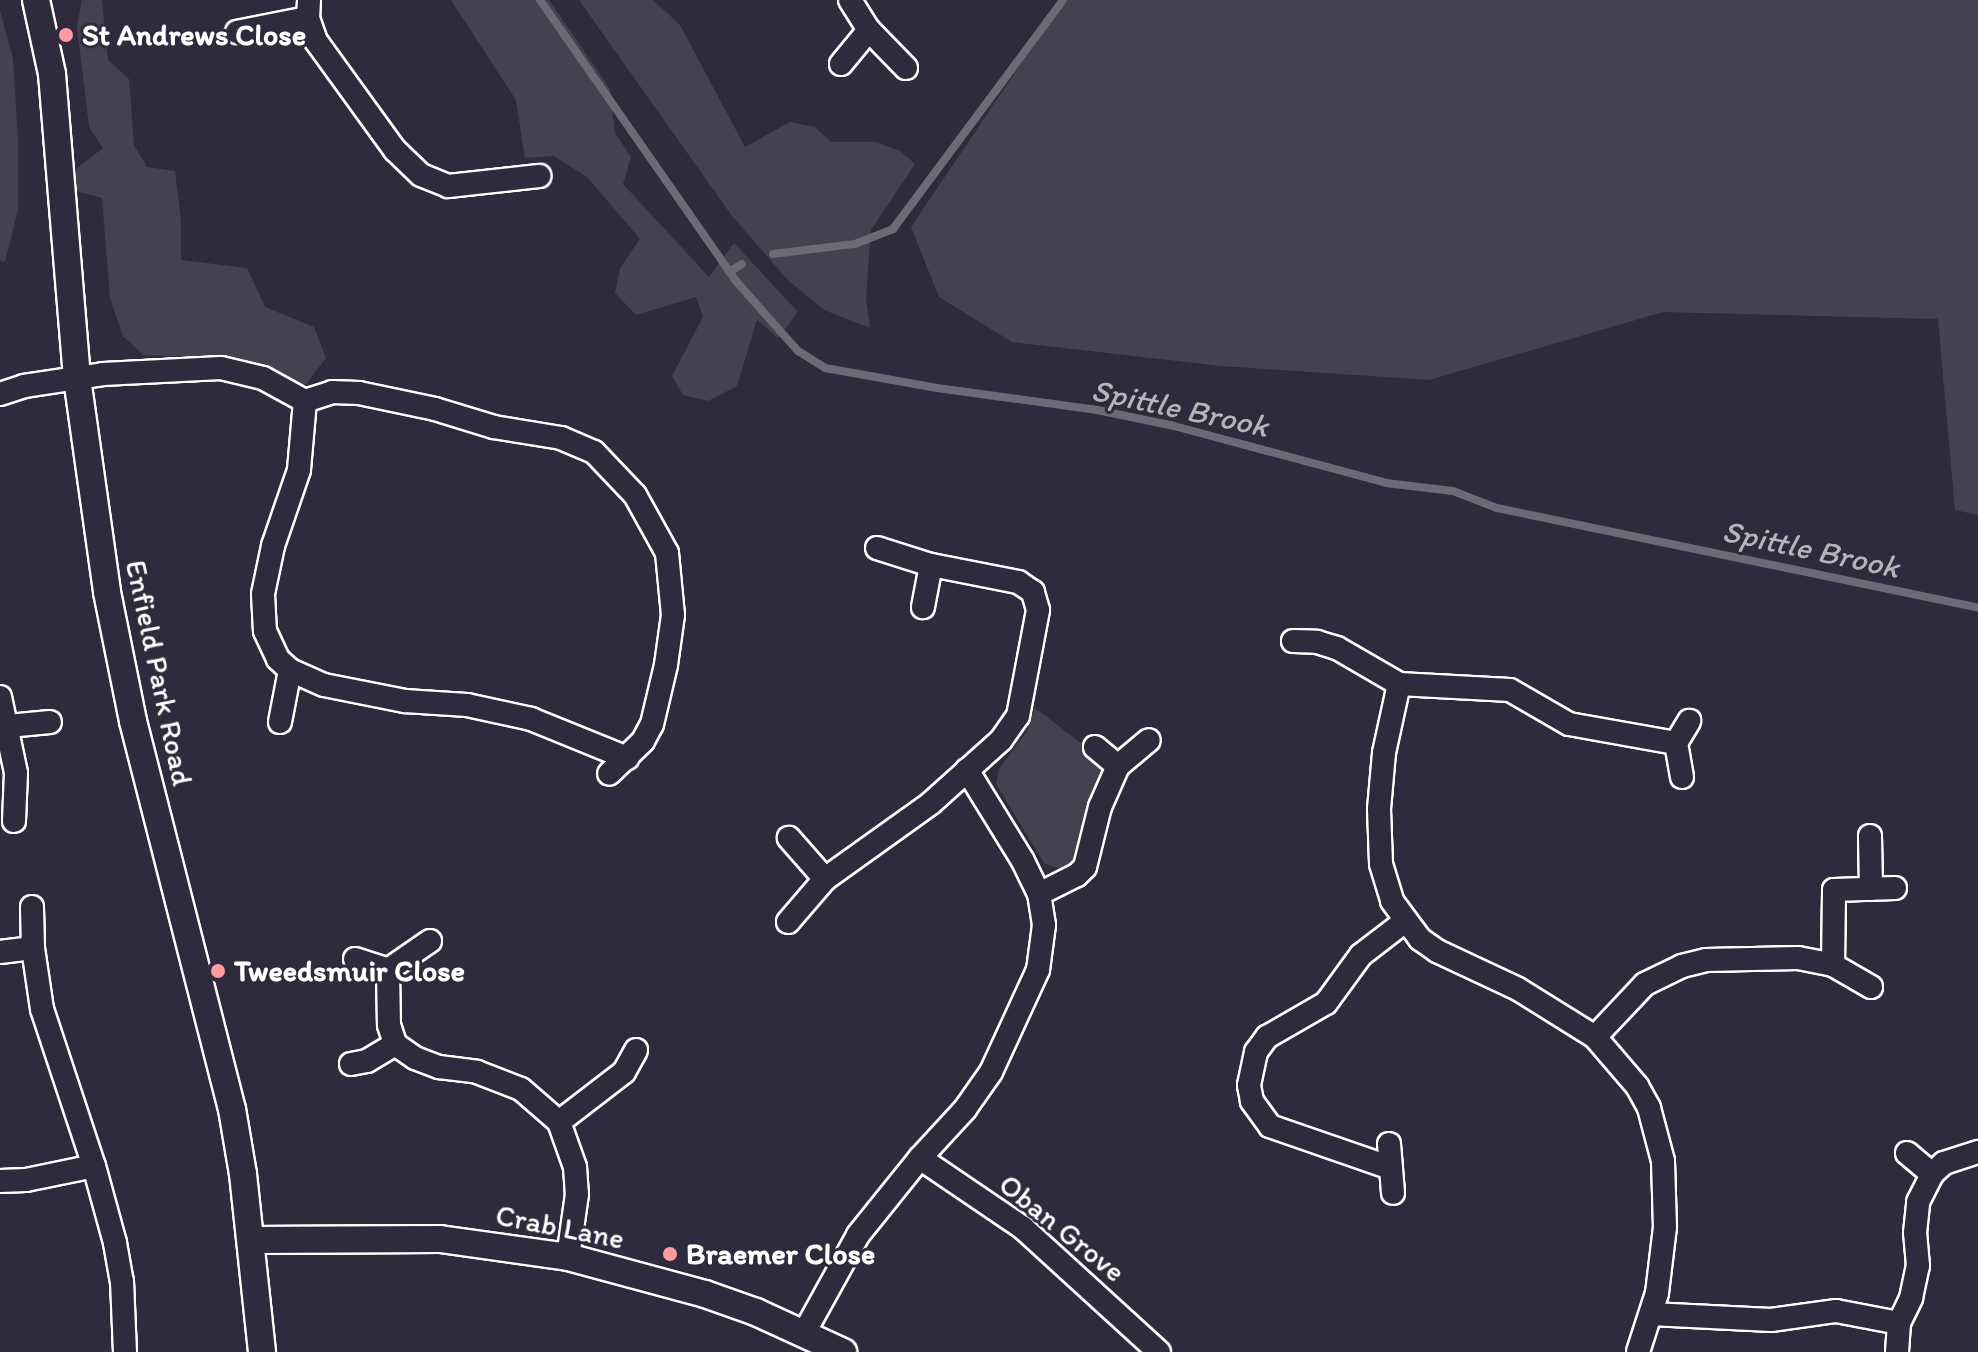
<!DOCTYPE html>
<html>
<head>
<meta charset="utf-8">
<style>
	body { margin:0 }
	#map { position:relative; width:1978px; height:1352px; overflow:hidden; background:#2f2a3d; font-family:Itim,sans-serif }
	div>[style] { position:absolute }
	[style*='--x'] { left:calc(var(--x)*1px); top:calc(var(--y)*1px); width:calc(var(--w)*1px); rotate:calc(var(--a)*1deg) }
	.green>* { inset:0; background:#464152 }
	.stream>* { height:8px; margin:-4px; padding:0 4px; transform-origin:4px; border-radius:4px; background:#6d6a77 }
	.roads { filter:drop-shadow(2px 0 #fff) drop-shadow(-2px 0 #fff) drop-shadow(0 2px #fff) drop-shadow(0 -2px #fff) }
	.minor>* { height:22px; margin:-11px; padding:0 11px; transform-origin:11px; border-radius:11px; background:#2f2a3d }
	.tertiary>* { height:26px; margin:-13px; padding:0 13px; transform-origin:13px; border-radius:13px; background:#2f2a3d }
	.dots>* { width:22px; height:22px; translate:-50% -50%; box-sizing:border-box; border:4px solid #2f2a3d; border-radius:50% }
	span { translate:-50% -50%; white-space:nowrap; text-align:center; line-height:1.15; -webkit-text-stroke:6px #2f2a3d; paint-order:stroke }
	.poi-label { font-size:30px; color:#fff; font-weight:700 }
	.left { translate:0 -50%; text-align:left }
	.street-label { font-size:30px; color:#fff }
	.water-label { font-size:32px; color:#b6b4bb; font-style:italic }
</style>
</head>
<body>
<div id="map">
	<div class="green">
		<i style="clip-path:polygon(82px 0,102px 0,108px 60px,129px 79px,134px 145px,147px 167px,175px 171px,181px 220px,181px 260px,247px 268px,265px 307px,314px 327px,326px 358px,306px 384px,282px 383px,245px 366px,202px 357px,143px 355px,123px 336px,110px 298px,102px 198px,76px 191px,76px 169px,103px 148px,89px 127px,77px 26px)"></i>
		<i style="clip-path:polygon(451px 0,549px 0,610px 89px,615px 133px,631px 157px,623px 184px,709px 277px,734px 243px,798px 312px,778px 338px,757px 320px,737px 386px,708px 401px,683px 395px,672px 376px,703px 317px,696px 297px,636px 315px,615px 293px,620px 268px,640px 239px,587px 177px,554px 156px,525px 158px,516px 100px)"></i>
		<i style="clip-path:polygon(579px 0,653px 0,680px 25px,745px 147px,790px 122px,815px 127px,831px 142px,876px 142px,900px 151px,915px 164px,871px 230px,866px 298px,870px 328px,824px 310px,787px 279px,732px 216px)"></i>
		<i style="clip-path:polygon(1064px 0,1978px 0,1978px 515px,1955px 510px,1938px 319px,1663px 312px,1429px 380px,1221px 366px,1012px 342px,939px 297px,911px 227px)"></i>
		<i style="clip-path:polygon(0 11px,13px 59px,18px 140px,18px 210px,5px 262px,0 261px)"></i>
		<i style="clip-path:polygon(1035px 708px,1098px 756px,1101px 765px,1103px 775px,1077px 857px,1072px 864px,1059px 869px,1044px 863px,996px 784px,999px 769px,1027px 731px)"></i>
	</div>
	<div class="stream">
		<i style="--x:540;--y:0;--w:341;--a:55.1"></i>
		<i style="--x:735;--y:280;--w:95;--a:48.4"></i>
		<i style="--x:798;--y:351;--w:32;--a:32"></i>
		<i style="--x:825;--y:368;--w:114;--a:10.1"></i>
		<i style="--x:937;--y:388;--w:162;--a:7.8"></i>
		<i style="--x:1097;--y:410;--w:79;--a:11.7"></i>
		<i style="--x:1174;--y:426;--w:220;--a:15"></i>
		<i style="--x:1386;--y:483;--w:67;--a:6.8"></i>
		<i style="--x:1453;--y:491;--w:47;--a:21.1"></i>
		<i style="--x:1497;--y:508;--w:491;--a:11.7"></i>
		<i style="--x:773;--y:254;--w:83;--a:-7"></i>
		<i style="--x:855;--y:244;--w:41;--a:-21.5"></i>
		<i style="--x:893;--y:229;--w:285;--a:-53.4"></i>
		<i style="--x:729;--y:272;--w:15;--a:-32"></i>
	</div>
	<div class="roads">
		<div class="minor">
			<i style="--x:309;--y:0;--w:18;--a:93"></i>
			<i style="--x:308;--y:18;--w:24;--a:71"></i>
			<i style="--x:316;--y:41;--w:135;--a:54.1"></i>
			<i style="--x:395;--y:150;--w:36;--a:44"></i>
			<i style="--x:421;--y:175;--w:29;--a:22"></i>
			<i style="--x:448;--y:186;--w:92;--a:-6.3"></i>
			<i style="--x:850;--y:0;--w:36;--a:58"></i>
			<i style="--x:869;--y:30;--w:53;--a:45.8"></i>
			<i style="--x:237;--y:32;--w:72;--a:-11.2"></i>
			<i style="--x:841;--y:64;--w:44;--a:-50.5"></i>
			<i style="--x:0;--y:394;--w:25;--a:-18"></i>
			<i style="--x:24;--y:386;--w:80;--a:-8.6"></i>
			<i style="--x:103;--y:374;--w:118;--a:-2.9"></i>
			<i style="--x:221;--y:368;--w:43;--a:13.4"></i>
			<i style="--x:263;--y:378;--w:48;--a:28.7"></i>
			<i style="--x:305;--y:401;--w:28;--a:-18"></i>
			<i style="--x:332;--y:392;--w:27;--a:2"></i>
			<i style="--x:359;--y:393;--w:78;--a:11.9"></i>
			<i style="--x:435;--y:409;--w:62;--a:17"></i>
			<i style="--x:494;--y:427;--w:68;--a:9.3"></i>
			<i style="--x:561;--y:438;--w:36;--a:23"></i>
			<i style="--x:594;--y:452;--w:59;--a:46.4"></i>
			<i style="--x:635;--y:495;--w:66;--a:61.1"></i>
			<i style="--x:667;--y:553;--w:62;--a:84.5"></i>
			<i style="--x:673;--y:615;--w:50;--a:98"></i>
			<i style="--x:666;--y:665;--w:61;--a:103.3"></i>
			<i style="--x:652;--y:724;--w:19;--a:118"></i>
			<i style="--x:643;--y:741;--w:47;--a:135.9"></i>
			<i style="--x:305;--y:401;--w:69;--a:95"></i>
			<i style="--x:299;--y:470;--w:80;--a:108.9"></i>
			<i style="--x:273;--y:546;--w:49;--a:101.8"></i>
			<i style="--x:263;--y:594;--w:37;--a:87"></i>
			<i style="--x:265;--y:631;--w:31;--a:65"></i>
			<i style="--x:278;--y:659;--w:16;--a:43"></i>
			<i style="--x:290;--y:670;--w:37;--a:24"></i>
			<i style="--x:324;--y:685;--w:83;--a:11.2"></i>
			<i style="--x:405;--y:701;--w:62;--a:3.7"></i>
			<i style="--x:467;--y:705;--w:66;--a:12.3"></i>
			<i style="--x:531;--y:719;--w:104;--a:22.1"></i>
			<i style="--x:877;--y:548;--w:57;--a:17.5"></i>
			<i style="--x:931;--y:565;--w:43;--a:100.8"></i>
			<i style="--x:1293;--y:641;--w:24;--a:2"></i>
			<i style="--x:1317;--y:642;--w:21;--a:17"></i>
			<i style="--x:1337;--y:648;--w:72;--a:30.1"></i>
			<i style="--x:1399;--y:684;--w:111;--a:3.1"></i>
			<i style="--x:1510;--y:690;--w:68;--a:30"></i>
			<i style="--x:1569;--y:724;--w:109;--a:10.1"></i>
			<i style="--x:1399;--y:684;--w:71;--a:102.3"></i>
			<i style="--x:1384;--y:753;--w:56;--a:95.1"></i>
			<i style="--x:1379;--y:809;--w:55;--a:87.9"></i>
			<i style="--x:1381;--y:864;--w:39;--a:73"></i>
			<i style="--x:1392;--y:901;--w:47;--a:53.6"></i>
			<i style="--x:1420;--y:939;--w:21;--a:35"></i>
			<i style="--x:1437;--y:951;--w:89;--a:25.1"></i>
			<i style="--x:1518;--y:989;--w:91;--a:31.9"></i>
			<i style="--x:1595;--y:1037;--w:65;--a:49.4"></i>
			<i style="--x:1637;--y:1086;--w:25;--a:61"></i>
			<i style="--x:1649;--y:1108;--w:55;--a:75.2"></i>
			<i style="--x:1663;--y:1161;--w:66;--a:88.3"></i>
			<i style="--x:1665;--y:1227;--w:66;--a:96.9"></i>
			<i style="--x:1657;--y:1293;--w:62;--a:107.9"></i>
			<i style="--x:0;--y:697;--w:78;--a:78.1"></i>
			<i style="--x:16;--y:773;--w:48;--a:92.4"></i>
			<i style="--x:280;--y:722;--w:53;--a:-79.1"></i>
			<i style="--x:8;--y:726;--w:42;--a:-5.4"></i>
			<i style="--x:1095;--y:747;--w:30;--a:40"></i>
			<i style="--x:1118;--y:766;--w:40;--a:-40"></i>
			<i style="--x:1682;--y:777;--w:35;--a:-100"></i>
			<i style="--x:1676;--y:743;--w:26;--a:-59"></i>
			<i style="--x:1870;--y:836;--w:53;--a:88.9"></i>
			<i style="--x:825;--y:879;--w:130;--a:-35.6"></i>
			<i style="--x:931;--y:803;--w:94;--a:-42"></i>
			<i style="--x:1001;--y:740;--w:29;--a:-55"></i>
			<i style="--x:1018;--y:716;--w:108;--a:-79.3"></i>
			<i style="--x:1038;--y:610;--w:19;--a:-106"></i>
			<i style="--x:1033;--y:592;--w:18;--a:-146"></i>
			<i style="--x:1018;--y:582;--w:89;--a:-168.9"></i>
			<i style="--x:1039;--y:894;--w:42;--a:-26.6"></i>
			<i style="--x:1077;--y:875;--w:11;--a:-45"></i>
			<i style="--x:1085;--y:867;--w:62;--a:-76"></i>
			<i style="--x:1100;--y:807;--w:45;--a:-66.3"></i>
			<i style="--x:788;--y:922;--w:57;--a:-49.3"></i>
			<i style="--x:825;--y:879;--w:55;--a:-131.3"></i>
			<i style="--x:33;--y:948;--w:62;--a:81.6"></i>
			<i style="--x:42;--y:1009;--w:165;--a:71.7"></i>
			<i style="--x:94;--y:1166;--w:80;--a:74.7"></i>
			<i style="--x:115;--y:1243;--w:39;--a:80"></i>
			<i style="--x:122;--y:1281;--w:71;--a:87.6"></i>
			<i style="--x:0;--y:952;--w:33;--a:-7"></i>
			<i style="--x:33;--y:948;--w:41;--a:-91.4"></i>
			<i style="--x:355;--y:959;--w:35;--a:18"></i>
			<i style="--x:388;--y:970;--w:51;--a:-34.6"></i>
			<i style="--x:1833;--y:965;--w:75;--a:-89.2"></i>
			<i style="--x:1834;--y:890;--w:61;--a:-1.9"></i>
			<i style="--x:388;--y:970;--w:55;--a:89"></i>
			<i style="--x:389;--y:1025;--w:20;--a:72"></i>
			<i style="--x:395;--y:1044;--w:24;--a:35"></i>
			<i style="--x:415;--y:1058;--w:26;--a:21"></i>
			<i style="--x:439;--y:1067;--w:38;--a:7"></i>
			<i style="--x:477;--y:1072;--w:47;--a:21.1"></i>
			<i style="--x:521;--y:1089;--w:50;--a:41"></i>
			<i style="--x:559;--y:1122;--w:48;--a:70.4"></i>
			<i style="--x:575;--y:1167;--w:27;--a:86"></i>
			<i style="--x:577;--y:1194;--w:64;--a:98.1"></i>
			<i style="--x:1595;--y:1037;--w:73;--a:-46.7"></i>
			<i style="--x:1645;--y:984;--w:41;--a:-25.9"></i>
			<i style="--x:1682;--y:966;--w:25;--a:-14"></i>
			<i style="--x:1706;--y:960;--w:92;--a:-1.2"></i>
			<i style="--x:1798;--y:958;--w:36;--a:11"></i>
			<i style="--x:1833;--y:965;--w:44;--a:30.1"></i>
			<i style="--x:351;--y:1064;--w:16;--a:-11"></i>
			<i style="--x:367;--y:1061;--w:33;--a:-31"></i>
			<i style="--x:559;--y:1122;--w:82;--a:-37.6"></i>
			<i style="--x:624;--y:1072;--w:25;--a:-61"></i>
			<i style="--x:1389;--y:1144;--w:49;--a:85.3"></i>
			<i style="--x:1907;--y:1153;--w:33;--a:40"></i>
			<i style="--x:1932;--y:1174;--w:16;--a:-43"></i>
			<i style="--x:1944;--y:1163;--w:36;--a:-18"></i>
			<i style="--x:920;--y:1158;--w:125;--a:34.2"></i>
			<i style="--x:1023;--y:1228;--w:184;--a:42.4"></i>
			<i style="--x:1391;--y:1168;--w:128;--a:-160.9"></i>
			<i style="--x:1270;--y:1126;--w:31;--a:-126"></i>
			<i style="--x:1252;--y:1101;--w:16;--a:-101"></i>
			<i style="--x:1249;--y:1085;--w:34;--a:-78"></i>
			<i style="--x:1256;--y:1052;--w:19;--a:-54"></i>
			<i style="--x:1267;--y:1037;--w:68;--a:-30"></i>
			<i style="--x:1326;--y:1003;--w:59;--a:-53.9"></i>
			<i style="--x:1361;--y:955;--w:54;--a:-37.5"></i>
			<i style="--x:0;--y:1181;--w:26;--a:-2"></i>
			<i style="--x:26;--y:1180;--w:69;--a:-11.6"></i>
			<i style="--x:1651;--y:1314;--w:120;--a:2.9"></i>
			<i style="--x:1771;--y:1320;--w:66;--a:-7.9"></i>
			<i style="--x:1836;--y:1311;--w:64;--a:10.8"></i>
			<i style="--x:804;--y:1333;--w:112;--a:-61.1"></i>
			<i style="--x:858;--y:1235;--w:99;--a:-51.2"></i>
			<i style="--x:920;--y:1158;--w:67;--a:-47.4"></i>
			<i style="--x:965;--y:1109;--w:45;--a:-54.9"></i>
			<i style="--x:991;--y:1072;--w:112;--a:-65.3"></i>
			<i style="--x:1038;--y:970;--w:45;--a:-82.4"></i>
			<i style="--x:1044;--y:925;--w:31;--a:-99"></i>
			<i style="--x:1039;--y:894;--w:37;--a:-116"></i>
			<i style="--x:1023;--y:861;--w:107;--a:-121.6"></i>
			<i style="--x:1897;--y:1352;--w:29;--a:-86"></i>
			<i style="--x:1899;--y:1323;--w:28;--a:-64"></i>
			<i style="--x:1911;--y:1298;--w:33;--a:-78"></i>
			<i style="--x:1918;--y:1266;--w:33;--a:-95"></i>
			<i style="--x:1915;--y:1233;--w:31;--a:-84"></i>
			<i style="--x:1918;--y:1202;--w:31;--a:-63"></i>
		</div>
		<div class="tertiary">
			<i style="--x:36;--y:0;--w:76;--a:77.8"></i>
			<i style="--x:52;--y:74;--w:305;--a:85.3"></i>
			<i style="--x:77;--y:378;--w:216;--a:82"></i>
			<i style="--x:107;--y:592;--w:132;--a:78.6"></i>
			<i style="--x:133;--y:721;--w:400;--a:75.7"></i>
			<i style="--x:232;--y:1109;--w:66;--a:80.4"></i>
			<i style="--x:243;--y:1174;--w:179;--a:83.9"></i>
			<i style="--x:251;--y:1240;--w:189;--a:-0.3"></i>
			<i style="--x:440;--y:1239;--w:129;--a:8"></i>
			<i style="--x:568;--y:1257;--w:142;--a:15.1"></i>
			<i style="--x:705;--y:1294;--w:54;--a:19.4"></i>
			<i style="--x:756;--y:1312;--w:96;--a:24.7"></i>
		</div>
	</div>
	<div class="dots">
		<i style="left:66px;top:35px;background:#ff9aa2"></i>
		<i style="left:218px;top:971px;background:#ff9aa2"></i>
		<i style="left:670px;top:1254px;background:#ff9aa2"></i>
	</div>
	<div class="poi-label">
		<span class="left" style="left:82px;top:35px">St Andrews Close</span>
		<span class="left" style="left:234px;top:971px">Tweedsmuir Close</span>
		<span class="left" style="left:686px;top:1254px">Braemer Close</span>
	</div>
	<div class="street-label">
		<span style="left:159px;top:673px;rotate:78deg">Enfield Park Road</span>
		<span style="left:560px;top:1227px;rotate:11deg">Crab Lane</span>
		<span style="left:1062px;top:1228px;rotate:39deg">Oban Grove</span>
	</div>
	<div class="water-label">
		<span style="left:1180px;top:408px;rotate:12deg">Spittle Brook</span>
		<span style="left:1811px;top:549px;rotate:12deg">Spittle Brook</span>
	</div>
</div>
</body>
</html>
